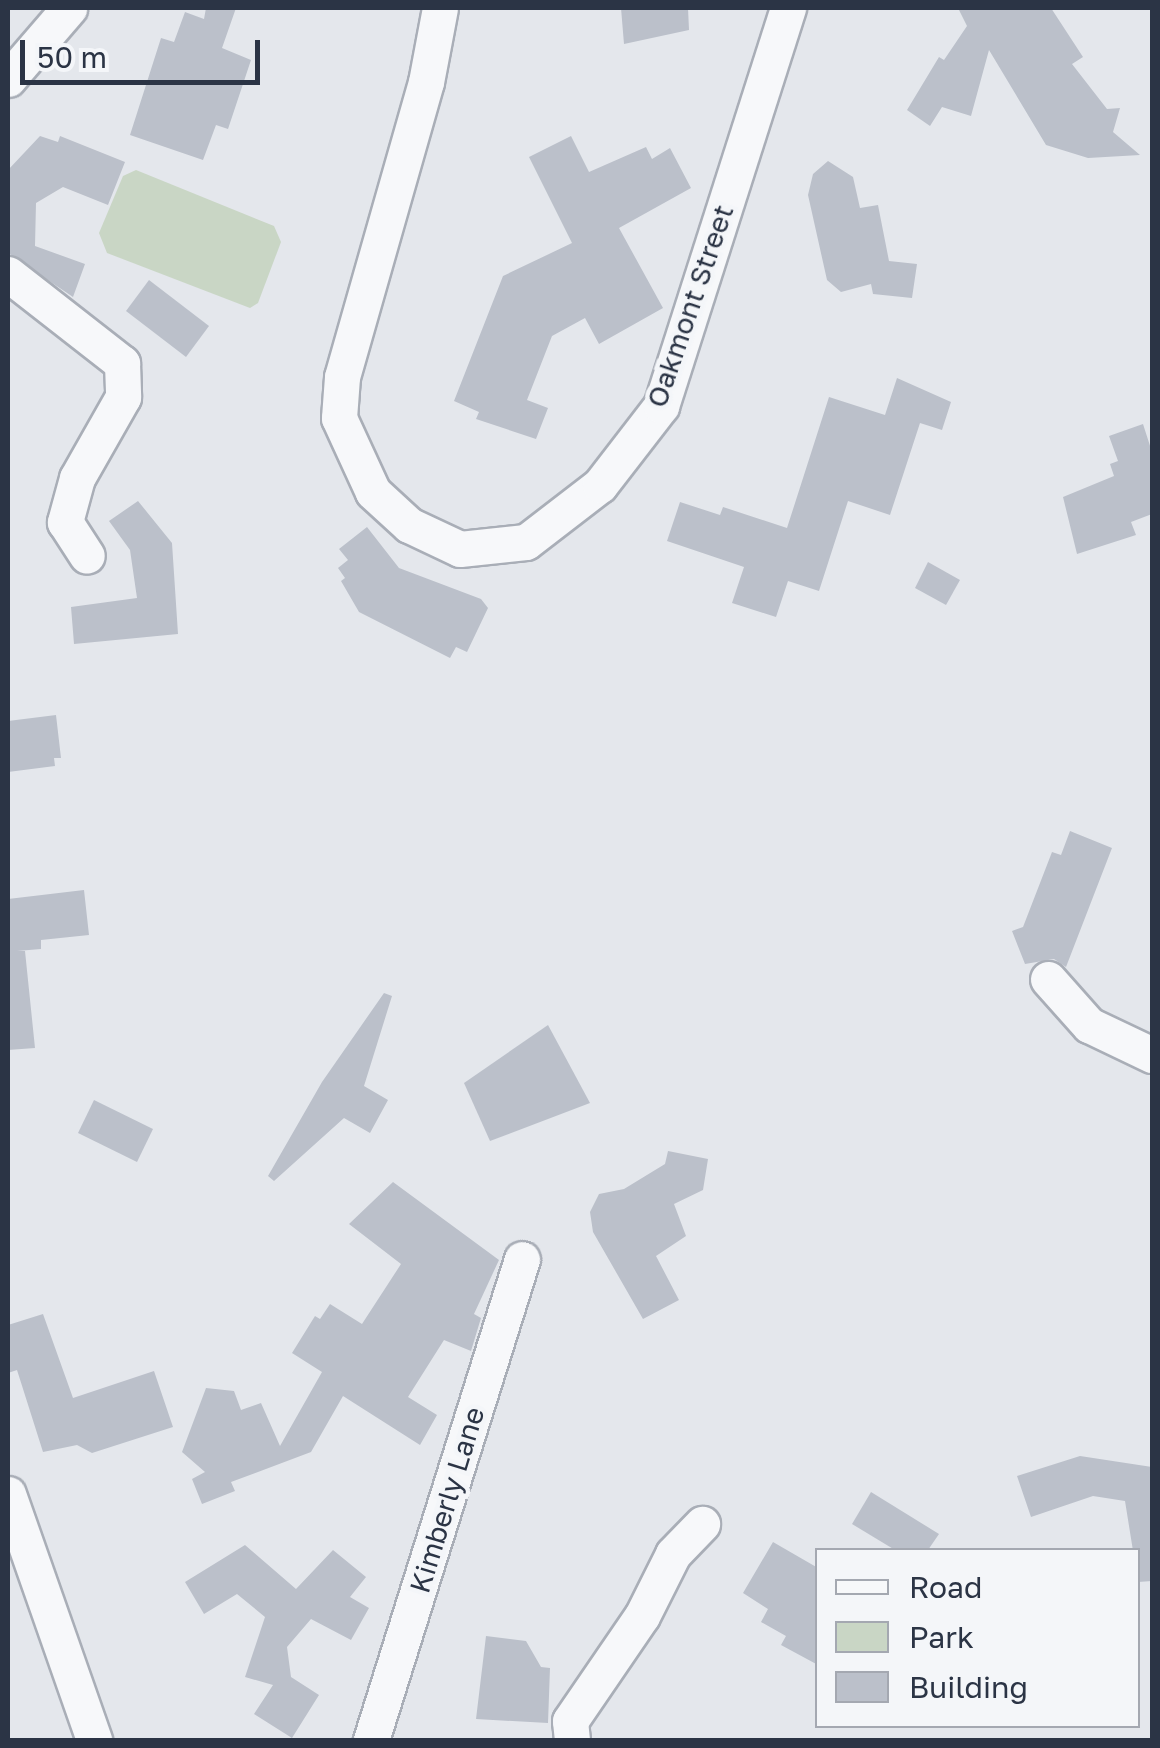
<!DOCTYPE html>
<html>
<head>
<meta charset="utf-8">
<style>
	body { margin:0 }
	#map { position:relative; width:1160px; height:1748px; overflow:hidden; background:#e4e7ec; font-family:"Golos Text",sans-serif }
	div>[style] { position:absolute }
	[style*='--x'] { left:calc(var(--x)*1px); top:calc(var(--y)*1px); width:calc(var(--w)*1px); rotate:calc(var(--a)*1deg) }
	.green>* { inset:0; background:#c9d6c5 }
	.building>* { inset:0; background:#bbc0ca }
	.roads { filter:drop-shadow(2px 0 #a9aeb7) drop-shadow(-2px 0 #a9aeb7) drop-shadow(0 2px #a9aeb7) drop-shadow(0 -2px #a9aeb7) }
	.minor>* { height:35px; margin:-17.5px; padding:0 17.5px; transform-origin:17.5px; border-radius:17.5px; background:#f7f8fa }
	span { translate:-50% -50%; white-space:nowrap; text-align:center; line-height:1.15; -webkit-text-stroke:9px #f4f6f9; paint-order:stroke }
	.street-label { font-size:28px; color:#2b3445 }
	.frame { position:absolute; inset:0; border:10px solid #2b3445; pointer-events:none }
	.legend { position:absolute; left:815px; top:1548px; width:325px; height:180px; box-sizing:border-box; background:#f4f6f9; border:2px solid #a4a8b1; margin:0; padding:12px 18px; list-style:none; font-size:30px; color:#2b3445 }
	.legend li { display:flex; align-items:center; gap:20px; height:50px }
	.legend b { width:50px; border:2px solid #a4a8b1 }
	.scale { position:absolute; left:20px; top:40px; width:240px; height:45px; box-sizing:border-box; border:5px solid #2b3445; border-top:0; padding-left:12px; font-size:30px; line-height:35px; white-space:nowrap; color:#2b3445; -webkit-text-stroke:8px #f4f6f9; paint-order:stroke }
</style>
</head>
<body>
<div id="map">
	<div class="green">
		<i style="clip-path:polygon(136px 170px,274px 226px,281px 242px,258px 303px,250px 308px,107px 253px,99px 233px,123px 176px)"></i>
	</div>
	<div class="building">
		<i style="clip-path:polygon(206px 8px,236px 8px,222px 48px,251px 60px,228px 129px,216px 125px,203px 160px,130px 135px,161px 38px,174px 42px,185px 12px,204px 19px)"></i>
		<i style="clip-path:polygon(621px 8px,688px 8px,689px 30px,624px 44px)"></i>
		<i style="clip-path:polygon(958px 8px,1051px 8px,1083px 57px,1072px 64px,1107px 109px,1120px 108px,1113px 132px,1140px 155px,1088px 158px,1046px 145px,989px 50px,971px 116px,942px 107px,930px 126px,907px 110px,939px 57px,944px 60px,967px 26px)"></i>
		<i style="clip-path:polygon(40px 136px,58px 142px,60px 136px,125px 162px,108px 205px,63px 187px,36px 203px,35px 246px,85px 264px,73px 297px,8px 253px,8px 170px)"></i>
		<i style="clip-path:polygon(571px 136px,589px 172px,646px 147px,652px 159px,670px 148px,691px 188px,619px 228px,663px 308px,599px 344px,585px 318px,552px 336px,527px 400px,548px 408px,536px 439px,476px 419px,479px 412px,454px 401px,503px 276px,572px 243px,529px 157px)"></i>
		<i style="clip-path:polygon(828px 161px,853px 177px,860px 208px,878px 205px,889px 261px,917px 264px,912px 298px,873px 294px,871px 284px,841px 292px,827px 280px,808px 195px,813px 174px)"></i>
		<i style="clip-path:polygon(149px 280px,209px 326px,186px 357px,126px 311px)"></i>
		<i style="clip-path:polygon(897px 378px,951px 402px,942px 430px,920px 423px,890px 515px,848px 501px,819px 591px,788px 581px,776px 617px,732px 603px,744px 567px,667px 541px,680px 502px,720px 515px,723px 507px,787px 528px,829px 397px,885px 415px)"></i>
		<i style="clip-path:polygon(1143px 424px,1152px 452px,1152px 514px,1131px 522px,1136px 535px,1077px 554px,1063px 497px,1114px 476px,1110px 464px,1118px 461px,1109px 436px)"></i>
		<i style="clip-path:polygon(138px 501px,172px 543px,178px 634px,74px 644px,71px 607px,137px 598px,130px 550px,109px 521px)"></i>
		<i style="clip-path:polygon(367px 527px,399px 568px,481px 599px,488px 608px,467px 652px,456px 647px,450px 658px,359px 612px,341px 581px,345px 578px,338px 568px,348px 560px,339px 549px)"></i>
		<i style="clip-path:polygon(928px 562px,960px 580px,946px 605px,915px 588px)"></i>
		<i style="clip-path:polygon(56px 715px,61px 758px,54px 758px,55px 766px,8px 772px,8px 721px)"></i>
		<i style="clip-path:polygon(1070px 831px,1112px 848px,1066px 967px,1054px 959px,1025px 964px,1012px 931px,1023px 927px,1052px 852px,1061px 855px)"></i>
		<i style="clip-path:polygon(84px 890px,89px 935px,41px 940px,41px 949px,17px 951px,25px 951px,35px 1048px,8px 1050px,8px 899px)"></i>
		<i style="clip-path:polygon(384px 993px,392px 996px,364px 1086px,388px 1100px,370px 1133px,344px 1118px,274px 1181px,268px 1176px,322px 1082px)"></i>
		<i style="clip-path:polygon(548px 1025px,590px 1103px,490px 1141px,464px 1083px)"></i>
		<i style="clip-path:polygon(94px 1100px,153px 1129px,137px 1162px,78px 1133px)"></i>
		<i style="clip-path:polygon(668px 1151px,708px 1159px,703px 1190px,674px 1204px,686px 1236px,656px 1256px,679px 1300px,643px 1319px,593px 1232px,590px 1212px,599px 1194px,624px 1189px,665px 1164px)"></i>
		<i style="clip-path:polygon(393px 1182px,499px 1260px,474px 1314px,481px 1318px,471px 1351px,444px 1340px,408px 1397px,437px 1415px,420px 1445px,343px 1396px,311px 1452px,231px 1482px,235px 1491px,202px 1504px,192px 1479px,205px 1472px,182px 1452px,206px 1388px,234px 1391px,241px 1410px,261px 1403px,280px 1446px,322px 1372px,292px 1353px,315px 1316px,320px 1319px,330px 1304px,362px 1324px,401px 1264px,349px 1224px)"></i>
		<i style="clip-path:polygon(43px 1314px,73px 1398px,154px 1371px,173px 1427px,92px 1453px,77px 1445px,43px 1452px,17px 1370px,8px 1373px,8px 1325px)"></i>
		<i style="clip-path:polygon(1080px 1456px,1152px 1467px,1152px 1581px,1138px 1582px,1125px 1501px,1093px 1496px,1031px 1517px,1017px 1476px)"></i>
		<i style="clip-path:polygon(871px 1492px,939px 1534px,928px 1550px,895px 1550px,852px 1524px)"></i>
		<i style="clip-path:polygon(773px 1542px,818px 1568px,818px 1665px,781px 1645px,786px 1636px,761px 1622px,768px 1609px,743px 1593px)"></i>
		<i style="clip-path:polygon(245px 1545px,296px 1589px,333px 1550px,366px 1577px,350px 1597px,369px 1608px,351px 1640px,311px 1619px,287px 1647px,291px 1677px,319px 1695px,292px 1738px,254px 1714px,273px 1685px,245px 1677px,265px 1617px,237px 1594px,204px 1614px,185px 1582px)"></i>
		<i style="clip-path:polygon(486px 1636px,526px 1641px,541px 1667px,550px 1668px,548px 1723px,476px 1719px)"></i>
	</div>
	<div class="roads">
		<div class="minor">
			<i style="--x:440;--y:8;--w:75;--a:100.7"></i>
			<i style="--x:426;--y:82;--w:307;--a:105.9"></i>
			<i style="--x:342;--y:377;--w:41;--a:94.2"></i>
			<i style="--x:339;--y:418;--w:81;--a:65.3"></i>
			<i style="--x:373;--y:492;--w:49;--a:42.5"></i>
			<i style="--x:409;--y:525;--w:56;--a:25.2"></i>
			<i style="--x:460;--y:549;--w:66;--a:-6.1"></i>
			<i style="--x:526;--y:542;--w:93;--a:-37.6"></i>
			<i style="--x:600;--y:485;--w:100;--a:-52.3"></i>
			<i style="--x:661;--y:406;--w:418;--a:-72.3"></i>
			<i style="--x:8;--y:79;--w:94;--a:-49.3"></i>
			<i style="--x:8;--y:274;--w:145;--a:38"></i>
			<i style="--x:122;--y:363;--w:34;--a:88"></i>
			<i style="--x:123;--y:397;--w:93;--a:119.6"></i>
			<i style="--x:77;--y:478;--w:46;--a:105.3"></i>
			<i style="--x:65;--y:522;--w:40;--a:57.1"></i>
			<i style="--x:1048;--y:979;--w:62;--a:48.3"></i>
			<i style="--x:1089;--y:1025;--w:70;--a:25.5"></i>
			<i style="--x:8;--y:1494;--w:261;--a:70.7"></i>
			<i style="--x:371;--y:1740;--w:504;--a:-72.57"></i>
			<i style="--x:572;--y:1740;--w:19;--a:-96"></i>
			<i style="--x:570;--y:1721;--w:127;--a:-55.6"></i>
			<i style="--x:642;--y:1616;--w:69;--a:-63.4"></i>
			<i style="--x:673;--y:1554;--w:42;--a:-46"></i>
		</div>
	</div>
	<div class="street-label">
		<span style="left:690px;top:306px;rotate:-71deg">Oakmont Street</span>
		<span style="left:447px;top:1500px;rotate:-73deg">Kimberly Lane</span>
	</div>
	<div class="frame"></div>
	<ul class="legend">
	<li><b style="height:12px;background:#f7f8fa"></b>Road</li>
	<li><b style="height:28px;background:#c9d6c5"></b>Park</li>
	<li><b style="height:28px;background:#bbc0ca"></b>Building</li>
	</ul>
	<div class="scale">50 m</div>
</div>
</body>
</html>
